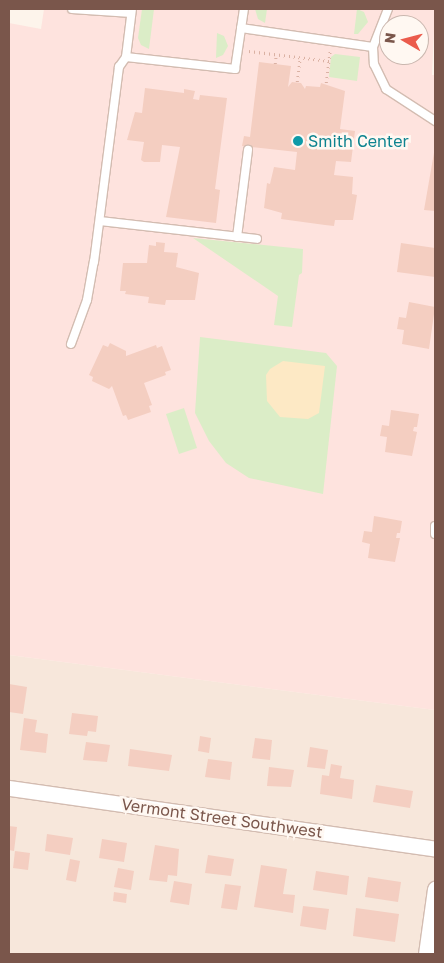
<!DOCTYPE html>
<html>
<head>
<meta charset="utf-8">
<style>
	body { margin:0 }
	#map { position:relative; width:444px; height:963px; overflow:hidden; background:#fdf4eb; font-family:"Golos Text",sans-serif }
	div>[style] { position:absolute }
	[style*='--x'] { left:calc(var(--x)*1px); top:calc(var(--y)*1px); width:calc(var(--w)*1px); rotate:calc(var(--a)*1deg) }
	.residential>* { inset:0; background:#f7e7db }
	.commercial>* { inset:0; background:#fee3de }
	.green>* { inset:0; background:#dbedc7 }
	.sand>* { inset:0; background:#fde9c5 }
	.building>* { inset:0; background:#f4cec1 }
	.path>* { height:2.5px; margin-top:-1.25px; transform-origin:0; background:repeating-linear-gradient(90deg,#dab1a3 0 1px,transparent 0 5px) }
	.roads { filter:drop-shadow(1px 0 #d3bcb1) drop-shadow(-1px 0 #d3bcb1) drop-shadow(0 1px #d3bcb1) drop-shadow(0 -1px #d3bcb1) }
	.service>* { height:8px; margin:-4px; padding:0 4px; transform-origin:4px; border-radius:4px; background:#fff }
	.minor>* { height:15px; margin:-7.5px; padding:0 7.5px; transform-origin:7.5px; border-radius:7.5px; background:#fff }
	.dots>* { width:14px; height:14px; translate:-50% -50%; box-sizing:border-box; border:2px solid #fff8f2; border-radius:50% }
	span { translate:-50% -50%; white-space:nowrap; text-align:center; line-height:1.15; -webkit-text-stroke:5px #fff8f2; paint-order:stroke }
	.culture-label { font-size:16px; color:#0d838f }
	.left { translate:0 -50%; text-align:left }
	.street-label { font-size:16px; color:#7a564b }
	.frame { position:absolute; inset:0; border:10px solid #7a564b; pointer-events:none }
	.north { position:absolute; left:379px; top:15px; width:50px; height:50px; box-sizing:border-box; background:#fff8f2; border:1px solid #cab7af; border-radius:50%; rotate:278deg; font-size:14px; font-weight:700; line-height:20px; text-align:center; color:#7a564b }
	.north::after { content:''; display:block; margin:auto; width:18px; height:22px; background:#eb5b4c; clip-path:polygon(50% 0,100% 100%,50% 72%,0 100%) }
</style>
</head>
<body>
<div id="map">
	<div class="residential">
		<i style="clip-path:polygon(9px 655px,435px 710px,435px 954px,9px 954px)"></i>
	</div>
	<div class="commercial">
		<i style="clip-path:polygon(evenodd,44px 9px,435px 9px,432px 75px,435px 75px,435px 710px,9px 655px,9px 23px,41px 29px,44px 9px,389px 25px,419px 25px,419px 55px,389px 55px,389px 25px)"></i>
	</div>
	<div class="green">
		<i style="clip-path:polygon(142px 9px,154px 9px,149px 49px,141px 45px,138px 38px)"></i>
		<i style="clip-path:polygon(255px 9px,267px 9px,265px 23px,258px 19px)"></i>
		<i style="clip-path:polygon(357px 9px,364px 12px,368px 22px,358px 34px,354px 34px)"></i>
		<i style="clip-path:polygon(217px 33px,224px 36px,228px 46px,223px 55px,216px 58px)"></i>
		<i style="clip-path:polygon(335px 54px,360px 57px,357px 81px,329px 77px,331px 57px)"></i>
		<i style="clip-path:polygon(193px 238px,303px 249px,302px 273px,299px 275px,292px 327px,274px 325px,278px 296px)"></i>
		<i style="clip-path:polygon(200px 337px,326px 353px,337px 366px,323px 494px,249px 478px,226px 463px,209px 441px,195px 413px)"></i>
		<i style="clip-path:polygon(184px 408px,197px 448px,179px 454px,166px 414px)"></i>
	</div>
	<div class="sand">
		<i style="clip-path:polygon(283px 361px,325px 366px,319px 413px,308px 419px,280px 417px,267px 401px,266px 375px,270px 369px)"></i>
	</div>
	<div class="building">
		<i style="clip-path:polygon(259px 62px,291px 66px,288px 87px,292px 82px,301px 83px,305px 89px,306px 86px,320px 87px,321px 83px,345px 91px,340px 129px,355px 131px,351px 162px,336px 161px,334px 175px,353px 177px,352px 194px,357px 195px,353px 220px,335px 220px,334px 226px,325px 225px,281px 219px,282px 213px,264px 208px,267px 183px,270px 184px,274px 167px,295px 170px,297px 152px,242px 146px,244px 136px,250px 137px)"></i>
		<i style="clip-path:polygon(145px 88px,184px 93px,184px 89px,195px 91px,193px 99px,199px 100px,200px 95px,227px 98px,215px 189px,220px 190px,216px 223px,166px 217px,180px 147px,162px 145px,160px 162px,144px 162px,141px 160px,144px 142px,127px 140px,135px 112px,142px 113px)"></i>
		<i style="clip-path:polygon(435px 147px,435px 211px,424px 210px)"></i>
		<i style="clip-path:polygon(156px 242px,165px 243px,164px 252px,178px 253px,176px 267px,199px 273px,195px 300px,166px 300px,165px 305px,148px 303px,149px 297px,125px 294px,126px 291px,120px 291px,123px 263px,147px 263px,149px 245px,156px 246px)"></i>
		<i style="clip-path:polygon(401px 243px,435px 248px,435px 277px,397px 272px)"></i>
		<i style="clip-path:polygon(409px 302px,435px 307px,429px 349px,402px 344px,404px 330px,397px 329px,399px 317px,406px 318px)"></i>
		<i style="clip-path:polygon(110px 343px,126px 351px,126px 356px,156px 345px,157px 348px,162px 346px,171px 370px,165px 372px,166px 375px,144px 383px,152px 405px,149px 406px,151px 412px,128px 420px,126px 415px,123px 416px,112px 386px,109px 389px,92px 381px,93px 377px,89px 375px,103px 345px,108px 347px)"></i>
		<i style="clip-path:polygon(391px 410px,419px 414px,417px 427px,414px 427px,413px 431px,417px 432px,412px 456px,385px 452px,387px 437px,380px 436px,382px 425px,389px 426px)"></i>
		<i style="clip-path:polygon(374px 516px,402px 521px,400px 533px,397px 533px,396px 538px,400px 538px,395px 562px,368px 558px,370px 544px,362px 542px,364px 531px,372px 532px)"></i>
		<i style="clip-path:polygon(9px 684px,27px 687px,23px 714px,9px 712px)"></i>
		<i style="clip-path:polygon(72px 713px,98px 716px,96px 732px,88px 731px,87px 736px,69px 734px)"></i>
		<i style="clip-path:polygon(24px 718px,37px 720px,35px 732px,48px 734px,46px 753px,20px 750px)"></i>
		<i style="clip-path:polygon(200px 736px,211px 738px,209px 753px,198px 751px)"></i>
		<i style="clip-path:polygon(255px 738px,272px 740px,270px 760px,252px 758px)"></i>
		<i style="clip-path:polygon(86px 742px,110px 745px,107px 762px,83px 760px)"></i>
		<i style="clip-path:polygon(310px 747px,328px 750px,325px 769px,307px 767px)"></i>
		<i style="clip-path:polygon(130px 749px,172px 755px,169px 771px,128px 766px)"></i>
		<i style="clip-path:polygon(208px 759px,232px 762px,230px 780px,205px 777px)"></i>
		<i style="clip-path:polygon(331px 764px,342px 766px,340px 778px,354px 780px,352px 799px,320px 794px,322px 775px,329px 776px)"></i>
		<i style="clip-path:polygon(269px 767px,294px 770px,291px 787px,267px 786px)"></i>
		<i style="clip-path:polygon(376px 785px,413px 791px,410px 808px,373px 802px)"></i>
		<i style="clip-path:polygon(9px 826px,17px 827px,14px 851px,9px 850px)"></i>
		<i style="clip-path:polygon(47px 834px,73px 838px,70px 855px,45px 851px)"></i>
		<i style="clip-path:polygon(102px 839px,127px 843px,124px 862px,99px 858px)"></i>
		<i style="clip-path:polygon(155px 845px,179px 849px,177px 876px,168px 875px,167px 882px,149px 880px)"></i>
		<i style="clip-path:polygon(15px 851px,30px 853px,28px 870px,13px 868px)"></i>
		<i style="clip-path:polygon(208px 855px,234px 859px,231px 876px,205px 873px)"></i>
		<i style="clip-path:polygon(70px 859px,80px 861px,76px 882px,66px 880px)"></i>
		<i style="clip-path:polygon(261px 865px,287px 869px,283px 894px,295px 895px,293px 913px,254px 907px)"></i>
		<i style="clip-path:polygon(118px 868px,134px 871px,131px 890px,114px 887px)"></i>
		<i style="clip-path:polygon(316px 871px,349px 876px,347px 895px,313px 890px)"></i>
		<i style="clip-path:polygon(368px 877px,401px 882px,398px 902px,365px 897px)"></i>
		<i style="clip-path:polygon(174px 881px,192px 884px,189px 905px,170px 902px)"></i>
		<i style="clip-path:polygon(225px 884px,241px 886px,237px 910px,221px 908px)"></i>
		<i style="clip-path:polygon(114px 892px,127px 894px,126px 903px,113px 901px)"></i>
		<i style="clip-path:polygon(303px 906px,329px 909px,326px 930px,300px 926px)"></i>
		<i style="clip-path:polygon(356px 908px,399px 914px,395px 942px,353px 936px)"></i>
	</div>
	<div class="path">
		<i style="--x:249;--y:51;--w:81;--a:7.1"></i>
		<i style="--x:275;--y:64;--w:9;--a:-84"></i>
		<i style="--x:297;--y:82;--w:24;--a:-83"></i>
		<i style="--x:326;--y:83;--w:33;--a:-83"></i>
	</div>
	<div class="roads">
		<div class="service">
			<i style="--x:72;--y:9;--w:59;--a:3.9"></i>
			<i style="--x:388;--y:9;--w:41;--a:111.5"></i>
			<i style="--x:373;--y:47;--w:17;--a:87"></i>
			<i style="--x:374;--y:64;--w:28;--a:64"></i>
			<i style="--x:386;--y:89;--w:59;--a:33.1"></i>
			<i style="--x:241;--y:28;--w:133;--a:8.2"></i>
			<i style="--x:126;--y:57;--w:48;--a:-82.9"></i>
			<i style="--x:100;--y:221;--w:158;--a:6.5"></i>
			<i style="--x:237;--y:237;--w:88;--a:-82.8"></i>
			<i style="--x:71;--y:344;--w:47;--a:-70"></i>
			<i style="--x:87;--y:300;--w:39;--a:-80"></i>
			<i style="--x:94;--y:262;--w:197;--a:-82.7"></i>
			<i style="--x:119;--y:67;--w:12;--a:-55"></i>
			<i style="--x:126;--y:57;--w:110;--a:6.3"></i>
			<i style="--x:235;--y:69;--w:61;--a:-81.5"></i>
			<i style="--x:435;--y:526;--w:8;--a:90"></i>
		</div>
		<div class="minor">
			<i style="--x:9;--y:788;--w:430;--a:8.1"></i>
			<i style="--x:426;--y:954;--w:66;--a:-82.1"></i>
		</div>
	</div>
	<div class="dots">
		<i style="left:298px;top:141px;background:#0f9aa8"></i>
	</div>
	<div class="culture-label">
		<span class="left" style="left:308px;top:141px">Smith Center</span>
	</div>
	<div class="street-label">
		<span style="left:222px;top:818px;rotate:8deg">Vermont Street Southwest</span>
	</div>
	<div class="frame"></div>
	<div class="north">N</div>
</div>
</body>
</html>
